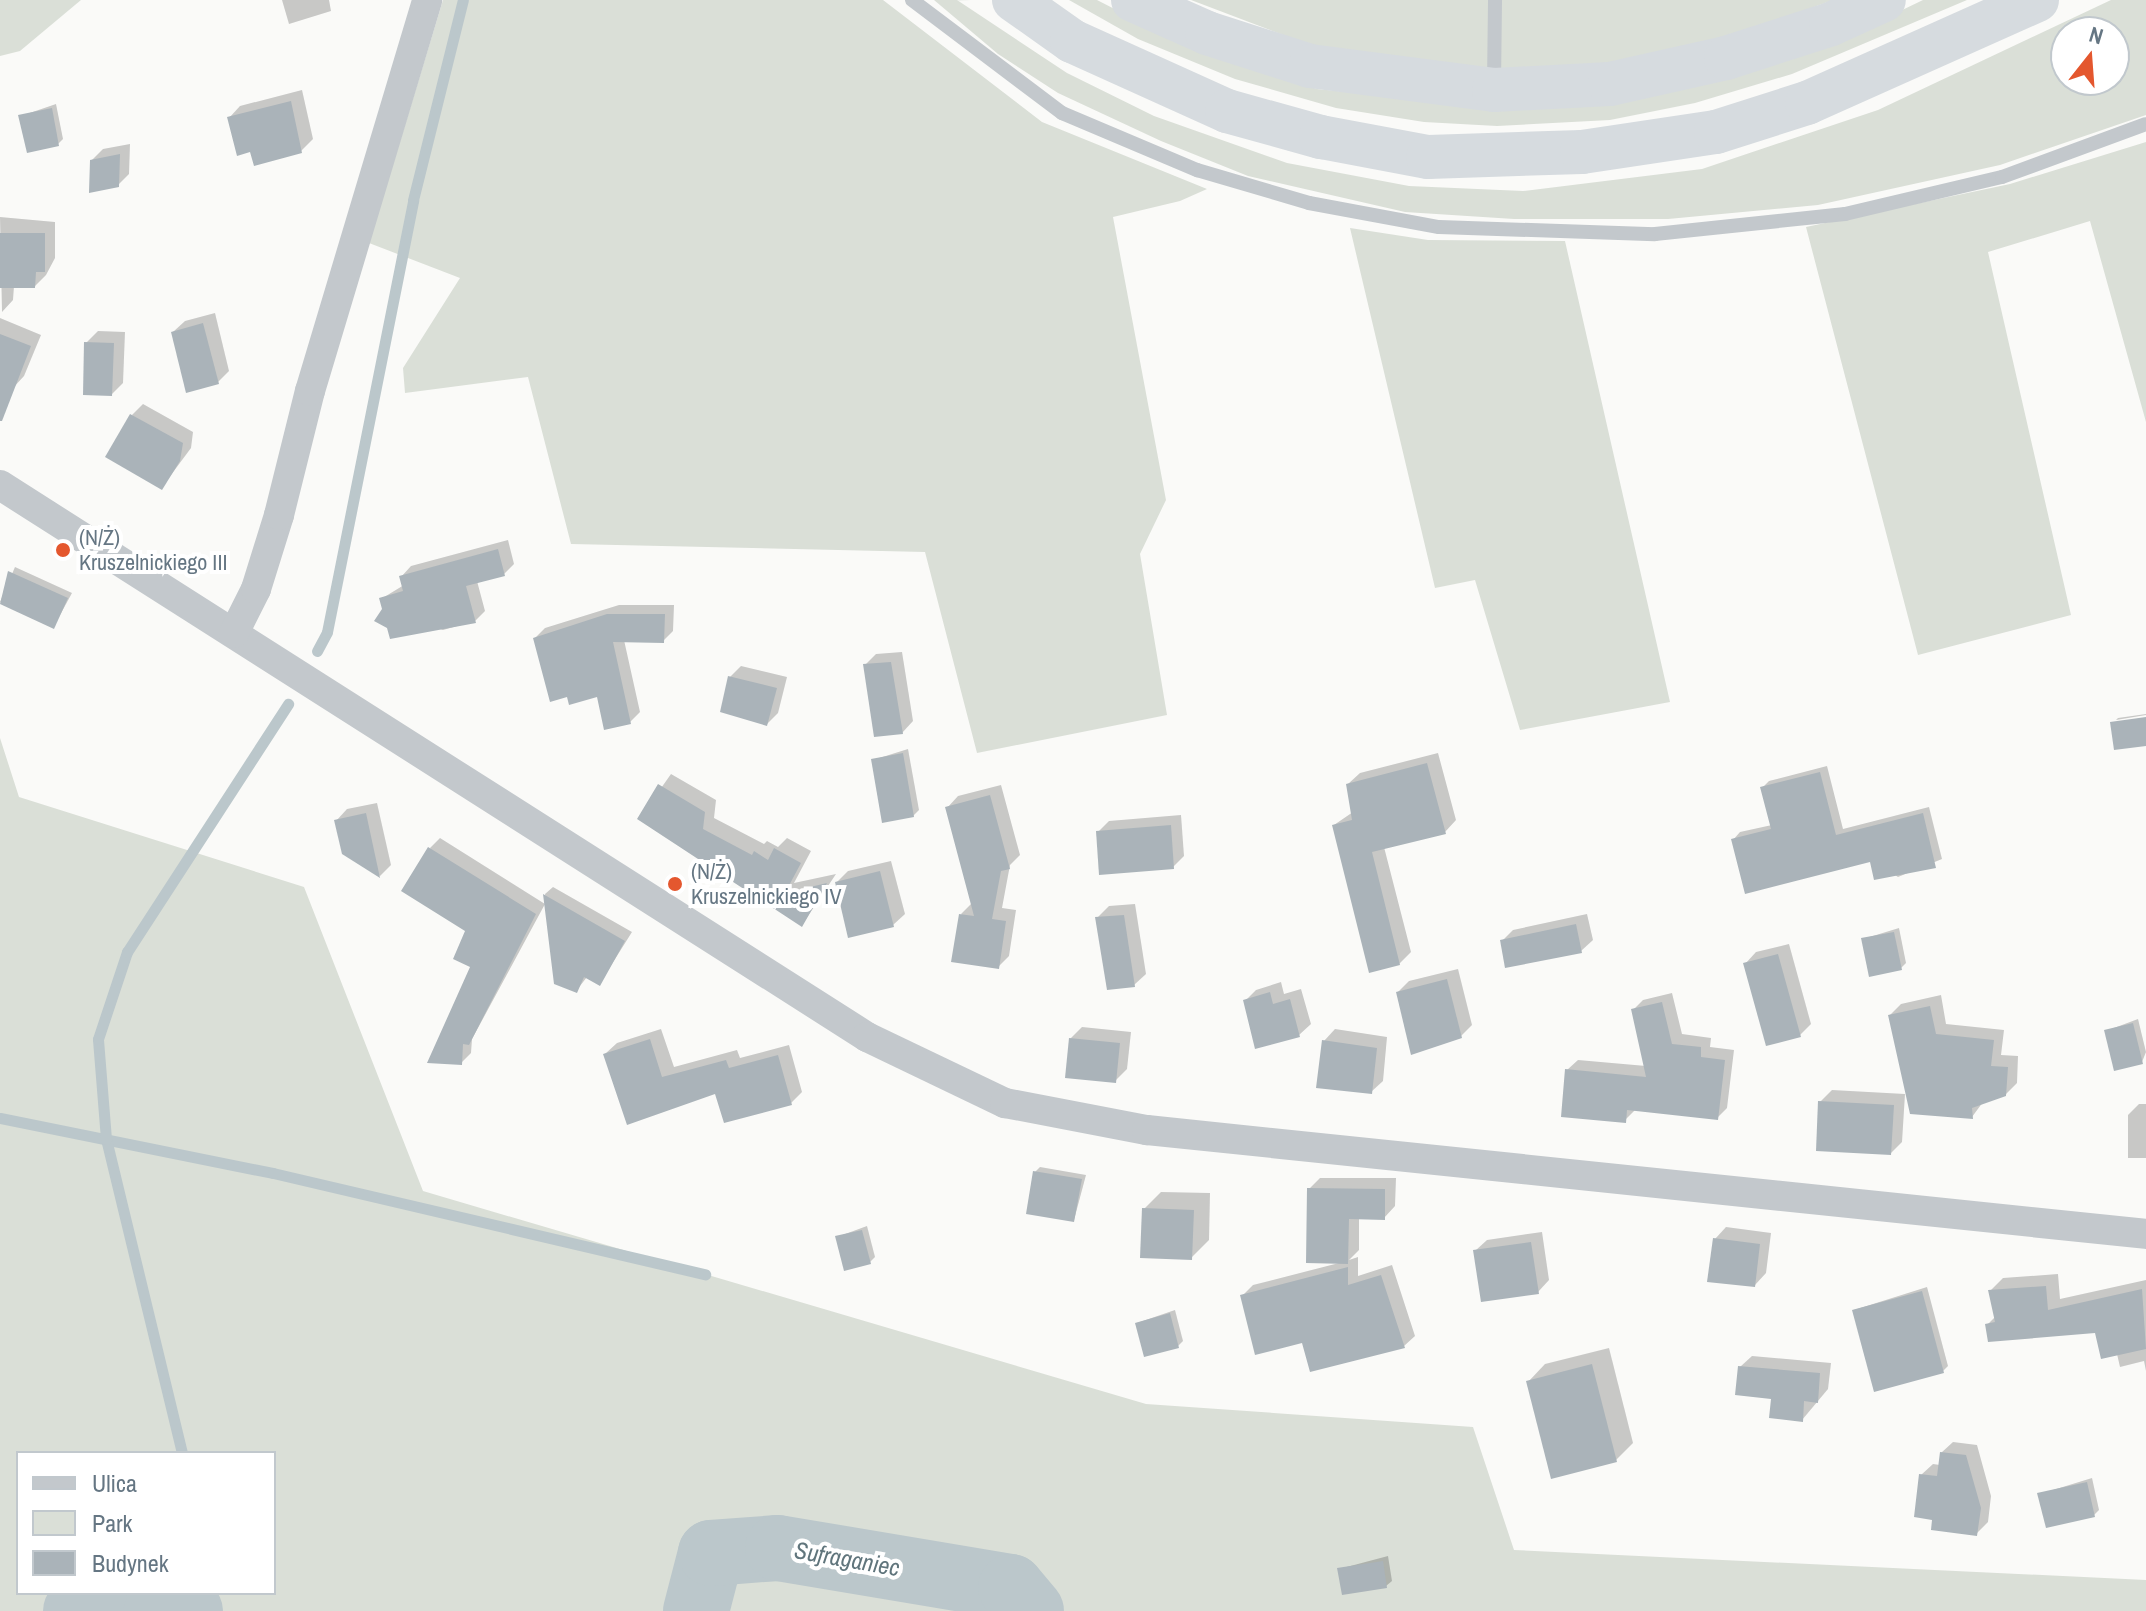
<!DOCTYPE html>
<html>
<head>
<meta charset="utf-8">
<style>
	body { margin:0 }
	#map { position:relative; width:2146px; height:1611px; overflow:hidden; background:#fafaf8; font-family:"Archivo Narrow",sans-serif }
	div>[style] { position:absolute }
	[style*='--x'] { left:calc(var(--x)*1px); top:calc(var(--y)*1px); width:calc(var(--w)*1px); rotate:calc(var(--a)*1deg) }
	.green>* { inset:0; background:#dadfd7 }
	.shadow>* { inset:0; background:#0003 }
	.stream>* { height:11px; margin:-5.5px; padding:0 5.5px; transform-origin:5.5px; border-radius:5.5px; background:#bbc7cb }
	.river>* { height:66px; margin:-33px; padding:0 33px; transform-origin:33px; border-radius:33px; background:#bbc7cb }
	.building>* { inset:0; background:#aab3b9 }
	.service>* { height:14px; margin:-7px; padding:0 7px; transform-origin:7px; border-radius:7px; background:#c3c8cc }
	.minor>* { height:30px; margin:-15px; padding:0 15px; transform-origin:15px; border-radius:15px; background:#c3c8cc }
	.motorway>* { height:44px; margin:-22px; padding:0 22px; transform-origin:22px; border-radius:22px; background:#d6dbdf }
	.dots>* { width:22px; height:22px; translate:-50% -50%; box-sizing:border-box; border:4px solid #fff; border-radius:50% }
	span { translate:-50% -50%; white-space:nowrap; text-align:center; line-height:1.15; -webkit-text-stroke:8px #fff; paint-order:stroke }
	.poi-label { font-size:22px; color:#657683 }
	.left { translate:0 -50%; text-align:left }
	.water-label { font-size:24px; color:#60757c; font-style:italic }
	.legend { position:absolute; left:16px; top:1451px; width:260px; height:144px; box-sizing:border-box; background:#fff; border:2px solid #c1c8cd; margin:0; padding:10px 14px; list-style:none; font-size:24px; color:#657683 }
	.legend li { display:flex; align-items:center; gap:16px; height:40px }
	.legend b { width:40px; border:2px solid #c1c8cd }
	.north { position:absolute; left:2050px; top:16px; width:80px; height:80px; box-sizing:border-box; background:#fff; border:2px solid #c1c8cd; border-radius:50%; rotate:17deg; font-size:22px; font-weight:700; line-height:32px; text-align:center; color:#657683 }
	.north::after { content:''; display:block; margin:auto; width:28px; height:36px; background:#e4572e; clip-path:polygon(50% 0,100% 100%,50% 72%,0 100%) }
</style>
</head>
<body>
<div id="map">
	<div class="green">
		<i style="clip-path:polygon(0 0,81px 0,20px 51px,0 56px)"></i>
		<i style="clip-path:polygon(443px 0,883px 0,1042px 122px,1207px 189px,1180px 201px,1113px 217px,1166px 500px,1140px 554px,1167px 715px,977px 753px,925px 552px,571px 544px,528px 377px,405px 393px,403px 368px,460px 278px,369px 243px)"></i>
		<i style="clip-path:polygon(evenodd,934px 0,957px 0,1067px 73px,1154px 116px,1287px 163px,1409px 186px,1523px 191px,1702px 169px,1878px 110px,2111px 0,2146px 0,2146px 115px,2000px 165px,1818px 205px,1668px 219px,1514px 219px,1405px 212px,1248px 176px,1161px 141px,1058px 93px,998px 54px,934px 0,2066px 32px,2114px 32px,2114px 80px,2066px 80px,2066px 32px)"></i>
		<i style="clip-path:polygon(1069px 0,1097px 0,1169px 37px,1317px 89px,1501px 108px,1869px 26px,1923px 0,1967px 0,1792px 74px,1695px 103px,1610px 120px,1497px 126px,1424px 122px,1336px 108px,1235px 79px,1138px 39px)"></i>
		<i style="clip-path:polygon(1191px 0,1833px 0,1724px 40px,1587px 68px,1535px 70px,1406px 65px,1328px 52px)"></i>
		<i style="clip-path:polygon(2146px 142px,2146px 422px,2090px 221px,1988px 252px,2071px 615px,1918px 655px,1806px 227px,2010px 184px)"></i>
		<i style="clip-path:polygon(1350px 228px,1428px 240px,1565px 241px,1670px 702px,1520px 730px,1475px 580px,1435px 588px)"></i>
		<i style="clip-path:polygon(evenodd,0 738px,19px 797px,304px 887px,423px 1191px,1146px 1404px,1473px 1427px,1514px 1550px,2146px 1580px,2146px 1611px,0 1611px,0 738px,18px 1453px,274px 1453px,274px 1593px,18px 1593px,18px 1453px)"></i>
	</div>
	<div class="shadow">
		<i style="clip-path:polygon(282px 0,329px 0,331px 11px,289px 24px)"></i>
		<i style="clip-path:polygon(302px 90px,313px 139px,301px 151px,229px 118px,240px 106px)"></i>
		<i style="clip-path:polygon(56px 104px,63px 139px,58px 144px,21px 116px)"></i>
		<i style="clip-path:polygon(130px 144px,129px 174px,118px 185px,92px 160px,103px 149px)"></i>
		<i style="clip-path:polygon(0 217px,55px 222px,55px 258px,46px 275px,35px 286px,14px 286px,13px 300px,2px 312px)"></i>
		<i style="clip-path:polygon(215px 313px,229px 371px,218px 382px,173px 332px,185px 321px)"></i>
		<i style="clip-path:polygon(0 318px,41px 335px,24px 376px,13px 388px,0 383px)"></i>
		<i style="clip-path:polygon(98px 331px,125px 332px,123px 383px,112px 394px,86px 343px)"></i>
		<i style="clip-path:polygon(143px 404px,193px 432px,191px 448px,162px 487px,132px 415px)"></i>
		<i style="clip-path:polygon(508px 540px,514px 564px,504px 574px,477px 581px,485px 611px,475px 621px,443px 630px,384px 609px,381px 599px,404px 585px,401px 577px,411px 566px)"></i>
		<i style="clip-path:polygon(15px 567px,72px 593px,54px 626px,0 602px)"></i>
		<i style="clip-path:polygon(619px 605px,674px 605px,673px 631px,663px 641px,624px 640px,640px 712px,630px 722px,535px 638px,545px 628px)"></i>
		<i style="clip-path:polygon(902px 652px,913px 721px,902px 733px,865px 665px,876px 654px)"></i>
		<i style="clip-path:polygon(741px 666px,787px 677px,778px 713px,767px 724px,729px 678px)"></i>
		<i style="clip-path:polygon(2146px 714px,2146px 715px,2116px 720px,2118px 718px)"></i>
		<i style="clip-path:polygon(908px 749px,919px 810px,913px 816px,873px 760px)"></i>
		<i style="clip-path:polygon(1438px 753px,1456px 820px,1445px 832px,1384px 847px,1411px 952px,1399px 964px,1334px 825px,1353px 812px,1348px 784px,1360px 773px)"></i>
		<i style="clip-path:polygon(1827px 766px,1843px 829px,1929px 807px,1942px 859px,1898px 877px,1871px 859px,1733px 840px,1740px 832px,1772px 825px,1762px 788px,1769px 781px)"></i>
		<i style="clip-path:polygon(671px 774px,716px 800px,714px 818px,764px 844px,767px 841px,778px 847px,787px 838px,811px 851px,794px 883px,836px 874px,802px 925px,640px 818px)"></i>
		<i style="clip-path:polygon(1001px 785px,1020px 855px,1010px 865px,1002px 908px,1016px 910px,1009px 956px,998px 967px,961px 914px,972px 903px,947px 808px,958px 796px)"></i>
		<i style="clip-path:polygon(377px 803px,391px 865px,380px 876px,344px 853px,336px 821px,347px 809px)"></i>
		<i style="clip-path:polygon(1181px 815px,1184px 856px,1173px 867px,1098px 832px,1109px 821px)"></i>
		<i style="clip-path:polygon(440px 838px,545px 904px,472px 1039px,471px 1053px,461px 1063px,430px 1061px,473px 966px,468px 931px,430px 848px)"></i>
		<i style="clip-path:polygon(891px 861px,905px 914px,893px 925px,837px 882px,848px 871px)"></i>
		<i style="clip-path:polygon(553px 887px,632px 932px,600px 983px,587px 977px,576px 991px,556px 983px,545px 894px)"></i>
		<i style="clip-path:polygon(1135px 904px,1146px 974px,1134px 985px,1097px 918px,1109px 906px)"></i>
		<i style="clip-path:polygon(1587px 914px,1593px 940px,1581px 951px,1502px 941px,1513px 930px)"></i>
		<i style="clip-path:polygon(1899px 928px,1906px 963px,1901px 968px,1863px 939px)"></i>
		<i style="clip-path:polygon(1789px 944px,1811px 1024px,1800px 1035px,1745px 964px,1756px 952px)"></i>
		<i style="clip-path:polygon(1458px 969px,1472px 1025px,1461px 1036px,1398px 992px,1409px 981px)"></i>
		<i style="clip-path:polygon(1281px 982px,1284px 994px,1301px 989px,1311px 1024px,1299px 1035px,1245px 1001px,1256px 990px)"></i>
		<i style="clip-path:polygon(1672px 993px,1682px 1034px,1711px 1038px,1710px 1047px,1734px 1050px,1727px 1108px,1717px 1118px,1636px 1109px,1625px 1120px,1567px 1070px,1578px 1060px,1646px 1066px,1633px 1010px,1643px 1000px)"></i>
		<i style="clip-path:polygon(1941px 995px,1946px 1024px,2004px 1030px,2001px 1055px,2018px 1056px,2017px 1083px,2005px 1095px,1983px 1102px,1972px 1117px,1890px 1015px,1901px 1004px)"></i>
		<i style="clip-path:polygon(2138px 1019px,2146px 1052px,2142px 1062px,2106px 1031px)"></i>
		<i style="clip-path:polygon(1082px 1027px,1131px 1032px,1127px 1069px,1115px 1081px,1070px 1039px)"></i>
		<i style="clip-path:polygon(661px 1029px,674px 1067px,737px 1050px,740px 1058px,789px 1045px,802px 1092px,791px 1103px,717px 1092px,628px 1123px,605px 1054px,617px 1043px)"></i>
		<i style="clip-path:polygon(1335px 1029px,1387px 1037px,1383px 1081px,1371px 1092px,1324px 1041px)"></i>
		<i style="clip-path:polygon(1832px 1090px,1905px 1094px,1902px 1142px,1891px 1153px,1820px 1102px)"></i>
		<i style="clip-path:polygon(2139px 1104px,2146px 1104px,2146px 1158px,2128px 1158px,2128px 1115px)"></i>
		<i style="clip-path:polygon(1040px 1167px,1086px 1175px,1074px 1220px,1035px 1172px)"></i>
		<i style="clip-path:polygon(1320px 1178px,1396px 1178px,1395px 1206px,1384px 1218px,1359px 1217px,1359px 1250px,1349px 1260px,1358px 1257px,1358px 1276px,1392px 1265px,1415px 1336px,1404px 1346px,1304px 1341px,1242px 1296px,1253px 1285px,1339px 1263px,1309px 1189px)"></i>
		<i style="clip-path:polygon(1161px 1192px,1210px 1193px,1209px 1240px,1191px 1258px,1144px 1209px)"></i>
		<i style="clip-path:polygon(867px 1226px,875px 1257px,870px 1262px,837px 1237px)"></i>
		<i style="clip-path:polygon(1726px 1227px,1771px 1233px,1766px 1273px,1755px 1285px,1715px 1239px)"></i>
		<i style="clip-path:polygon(1542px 1232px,1549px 1280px,1538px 1292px,1475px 1251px,1487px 1240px)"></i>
		<i style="clip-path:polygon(2058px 1274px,2060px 1299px,2146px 1280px,2146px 1371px,2144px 1361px,2120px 1367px,2117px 1354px,2096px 1331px,1987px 1325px,1996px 1316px,1990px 1291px,2003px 1278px)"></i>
		<i style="clip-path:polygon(1927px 1287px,1948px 1366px,1943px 1371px,1854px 1310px)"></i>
		<i style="clip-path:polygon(1175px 1310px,1183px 1341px,1178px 1346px,1137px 1323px)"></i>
		<i style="clip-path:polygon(1609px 1348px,1633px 1443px,1616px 1460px,1528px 1382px,1545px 1364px)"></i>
		<i style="clip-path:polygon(1752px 1356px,1831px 1363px,1828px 1389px,1802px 1420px,1740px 1367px)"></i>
		<i style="clip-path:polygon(1953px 1442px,1977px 1445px,1991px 1496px,1988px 1522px,1977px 1533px,1921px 1475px,1933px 1464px,1940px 1465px,1941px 1453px)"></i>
		<i style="clip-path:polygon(2092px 1478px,2099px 1510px,2094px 1515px,2040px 1494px)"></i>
		<i style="clip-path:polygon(1388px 1556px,1392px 1581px,1386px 1586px,1339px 1569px)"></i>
	</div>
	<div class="stream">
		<i style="--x:317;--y:651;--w:21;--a:-62"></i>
		<i style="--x:327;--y:632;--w:440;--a:-78.7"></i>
		<i style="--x:413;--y:200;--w:206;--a:-76"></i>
		<i style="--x:0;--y:1118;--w:278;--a:11.4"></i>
		<i style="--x:273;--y:1173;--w:444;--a:13.2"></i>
		<i style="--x:182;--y:1453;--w:323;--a:-103.6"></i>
		<i style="--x:106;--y:1139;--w:100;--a:-94.6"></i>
		<i style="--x:98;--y:1039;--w:92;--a:-71.6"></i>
		<i style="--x:127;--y:952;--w:296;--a:-57"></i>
		<i style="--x:187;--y:1608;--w:15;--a:-79"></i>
	</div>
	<div class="river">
		<i style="--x:139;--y:1593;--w:54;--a:19.4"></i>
		<i style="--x:76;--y:1611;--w:25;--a:-45"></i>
		<i style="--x:696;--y:1611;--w:60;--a:-75.5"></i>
		<i style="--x:711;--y:1553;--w:67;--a:-4.3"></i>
		<i style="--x:778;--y:1548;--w:236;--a:9.5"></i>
		<i style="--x:1011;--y:1587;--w:31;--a:50"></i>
	</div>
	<div class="building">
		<i style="clip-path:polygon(291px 101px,302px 153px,254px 166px,250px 152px,237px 156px,227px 117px)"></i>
		<i style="clip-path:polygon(52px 108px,59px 146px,27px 153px,18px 115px)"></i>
		<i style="clip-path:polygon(120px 154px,119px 187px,89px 193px,90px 160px)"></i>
		<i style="clip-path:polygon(0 233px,45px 233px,45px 272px,36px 272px,35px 288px,0 288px)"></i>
		<i style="clip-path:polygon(203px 323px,219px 384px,186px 393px,171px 332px)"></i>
		<i style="clip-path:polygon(0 334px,31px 346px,2px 421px,0 421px)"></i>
		<i style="clip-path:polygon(84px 342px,114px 343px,112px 396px,83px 395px)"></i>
		<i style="clip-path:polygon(130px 414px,183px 443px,180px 461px,162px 490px,105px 457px)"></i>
		<i style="clip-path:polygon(498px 549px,505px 576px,466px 586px,476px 623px,390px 639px,387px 628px,374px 621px,382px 609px,379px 598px,403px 591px,399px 576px)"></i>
		<i style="clip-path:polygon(8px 571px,68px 598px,54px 629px,0 604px)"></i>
		<i style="clip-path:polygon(607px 614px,665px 614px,664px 643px,613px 642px,631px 724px,604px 730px,597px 697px,569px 705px,567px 697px,550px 702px,533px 638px)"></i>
		<i style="clip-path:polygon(891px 662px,903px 734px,874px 737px,863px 664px)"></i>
		<i style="clip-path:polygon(728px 676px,777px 688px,767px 726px,720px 712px)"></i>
		<i style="clip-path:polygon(2146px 717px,2146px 746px,2114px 750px,2110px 722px)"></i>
		<i style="clip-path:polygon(903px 753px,914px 817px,882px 823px,871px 759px)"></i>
		<i style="clip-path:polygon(1427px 763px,1446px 834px,1372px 852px,1400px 965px,1369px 973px,1332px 825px,1352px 820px,1346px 784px)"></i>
		<i style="clip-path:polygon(1820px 772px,1836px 835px,1923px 813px,1936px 868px,1874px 880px,1870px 862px,1745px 894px,1731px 839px,1771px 829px,1760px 787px)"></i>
		<i style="clip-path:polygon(658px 784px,705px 812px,703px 829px,752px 855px,754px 851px,768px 860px,774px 848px,801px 863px,785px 893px,827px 883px,802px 927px,637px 819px)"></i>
		<i style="clip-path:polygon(990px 795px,1010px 869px,1001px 871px,992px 919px,1006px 921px,999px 969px,951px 962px,959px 914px,974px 916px,945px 807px)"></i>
		<i style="clip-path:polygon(366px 813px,380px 878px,342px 854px,334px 820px)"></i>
		<i style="clip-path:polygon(1171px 825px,1174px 869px,1099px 875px,1096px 831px)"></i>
		<i style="clip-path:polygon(428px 847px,536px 914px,469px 1045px,463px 1044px,462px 1065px,427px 1063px,470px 967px,453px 959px,465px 931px,401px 891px)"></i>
		<i style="clip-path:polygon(880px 871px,894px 927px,848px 938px,835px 882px)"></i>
		<i style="clip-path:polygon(543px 894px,625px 941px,600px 986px,584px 977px,577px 993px,554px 984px)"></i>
		<i style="clip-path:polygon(1124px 915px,1135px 987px,1107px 990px,1095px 917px)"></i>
		<i style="clip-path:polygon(1576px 924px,1582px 953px,1505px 968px,1500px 940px)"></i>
		<i style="clip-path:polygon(1894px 932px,1902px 970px,1869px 977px,1861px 938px)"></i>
		<i style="clip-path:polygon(1778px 954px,1801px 1037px,1766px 1046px,1743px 963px)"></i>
		<i style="clip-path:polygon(1447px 979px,1462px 1038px,1411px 1055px,1396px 992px)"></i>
		<i style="clip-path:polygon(1270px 992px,1273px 1004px,1290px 999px,1300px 1037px,1255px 1049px,1243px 1000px)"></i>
		<i style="clip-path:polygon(1662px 1002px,1672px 1044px,1701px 1047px,1701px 1057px,1725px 1060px,1718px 1120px,1627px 1110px,1626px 1123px,1561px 1117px,1565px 1069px,1646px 1077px,1631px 1009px)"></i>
		<i style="clip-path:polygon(1930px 1006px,1936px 1034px,1994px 1040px,1991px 1066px,2008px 1067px,2006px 1096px,1972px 1108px,1973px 1119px,1910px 1114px,1888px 1015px)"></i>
		<i style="clip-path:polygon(2133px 1023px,2143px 1064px,2114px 1071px,2104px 1030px)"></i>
		<i style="clip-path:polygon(1069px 1038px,1120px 1043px,1116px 1083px,1065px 1078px)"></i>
		<i style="clip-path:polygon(650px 1039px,662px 1077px,726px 1060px,729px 1068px,778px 1055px,792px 1105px,724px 1123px,715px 1094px,627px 1125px,603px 1054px)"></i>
		<i style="clip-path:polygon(1322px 1040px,1377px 1048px,1372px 1094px,1316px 1088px)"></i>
		<i style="clip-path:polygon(1818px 1101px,1894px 1105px,1891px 1155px,1816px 1151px)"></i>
		<i style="clip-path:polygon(1033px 1171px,1082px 1179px,1074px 1222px,1026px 1214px)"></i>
		<i style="clip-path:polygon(1307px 1188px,1385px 1189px,1385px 1220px,1349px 1219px,1348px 1264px,1306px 1263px)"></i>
		<i style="clip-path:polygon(1142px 1208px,1194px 1210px,1192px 1260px,1140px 1258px)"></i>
		<i style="clip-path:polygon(862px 1230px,871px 1264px,844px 1271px,835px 1236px)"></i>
		<i style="clip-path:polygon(1713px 1238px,1760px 1244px,1755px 1287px,1707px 1282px)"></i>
		<i style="clip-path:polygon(1531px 1242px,1539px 1294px,1481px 1302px,1473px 1250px)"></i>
		<i style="clip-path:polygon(1348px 1267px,1348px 1285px,1381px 1275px,1405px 1348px,1310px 1372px,1302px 1343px,1255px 1355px,1240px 1295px)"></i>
		<i style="clip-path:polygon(2046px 1286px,2048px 1310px,2142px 1289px,2146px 1349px,2101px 1359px,2095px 1333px,1988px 1342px,1985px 1324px,1995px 1322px,1988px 1290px)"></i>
		<i style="clip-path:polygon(1922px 1291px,1944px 1373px,1874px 1392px,1852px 1310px)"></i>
		<i style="clip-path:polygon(1170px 1313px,1179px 1348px,1144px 1357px,1135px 1323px)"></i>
		<i style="clip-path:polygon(1592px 1364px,1617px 1462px,1551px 1479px,1526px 1381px)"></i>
		<i style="clip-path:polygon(1738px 1366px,1820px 1373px,1818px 1403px,1804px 1401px,1803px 1422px,1769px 1418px,1771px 1399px,1735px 1395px)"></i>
		<i style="clip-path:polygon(1940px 1452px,1966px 1455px,1981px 1508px,1977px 1536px,1931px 1530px,1932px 1520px,1914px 1517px,1919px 1474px,1937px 1476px)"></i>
		<i style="clip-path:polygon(2087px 1482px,2095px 1517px,2046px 1528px,2037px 1493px)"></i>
		<i style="clip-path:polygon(1383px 1561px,1387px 1588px,1342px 1595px,1337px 1568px)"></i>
	</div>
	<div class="service">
		<i style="--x:912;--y:0;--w:188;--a:37"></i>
		<i style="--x:1062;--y:113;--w:147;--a:22.9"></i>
		<i style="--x:1197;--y:170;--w:117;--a:16.4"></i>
		<i style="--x:1309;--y:203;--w:132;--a:10.5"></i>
		<i style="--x:1439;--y:227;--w:216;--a:1.9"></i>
		<i style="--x:1655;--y:234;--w:191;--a:-6"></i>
		<i style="--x:1845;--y:214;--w:161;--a:-13.3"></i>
		<i style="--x:2002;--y:177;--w:153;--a:-20.2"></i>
		<i style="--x:1494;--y:84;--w:84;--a:-89.3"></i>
	</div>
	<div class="minor">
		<i style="--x:0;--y:485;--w:1028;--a:32.48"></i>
		<i style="--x:867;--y:1037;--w:153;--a:25.6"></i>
		<i style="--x:1005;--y:1103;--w:145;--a:10.8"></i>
		<i style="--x:1147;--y:1130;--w:1004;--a:5.94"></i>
		<i style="--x:234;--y:633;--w:49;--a:-63.4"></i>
		<i style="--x:256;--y:589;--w:77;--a:-72.7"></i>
		<i style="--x:279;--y:515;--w:128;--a:-76"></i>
		<i style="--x:310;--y:391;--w:408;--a:-73.3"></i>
	</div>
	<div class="motorway">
		<i style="--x:1014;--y:0;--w:71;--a:35.3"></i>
		<i style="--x:1072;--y:41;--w:170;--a:24.3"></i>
		<i style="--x:1227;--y:111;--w:98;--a:15.5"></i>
		<i style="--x:1321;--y:137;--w:109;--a:10.6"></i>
		<i style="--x:1428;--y:157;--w:154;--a:-1.9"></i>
		<i style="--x:1582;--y:152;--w:135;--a:-8.5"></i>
		<i style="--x:1716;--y:132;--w:96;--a:-17.7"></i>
		<i style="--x:1807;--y:103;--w:252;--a:-24.1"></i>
		<i style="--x:1133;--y:0;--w:81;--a:24"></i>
		<i style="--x:1207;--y:33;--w:108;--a:17.8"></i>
		<i style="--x:1310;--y:66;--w:186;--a:7.4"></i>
		<i style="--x:1494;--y:90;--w:116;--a:-3"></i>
		<i style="--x:1610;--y:84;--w:119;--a:-12.6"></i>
		<i style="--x:1726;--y:58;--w:110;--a:-17.9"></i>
		<i style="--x:1831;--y:24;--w:58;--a:-24.4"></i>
	</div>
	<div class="dots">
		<i style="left:63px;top:550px;background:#e4572e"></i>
		<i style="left:675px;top:884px;background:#e4572e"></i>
	</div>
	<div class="poi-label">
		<span class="left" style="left:79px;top:550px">(N/Ż)<br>Kruszelnickiego III</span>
		<span class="left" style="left:691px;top:884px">(N/Ż)<br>Kruszelnickiego IV</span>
	</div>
	<div class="water-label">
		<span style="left:847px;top:1559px;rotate:10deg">Sufraganiec</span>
	</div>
	<ul class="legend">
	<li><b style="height:10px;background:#c3c8cc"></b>Ulica</li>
	<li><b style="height:22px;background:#dadfd7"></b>Park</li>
	<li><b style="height:22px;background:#aab3b9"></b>Budynek</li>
	</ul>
	<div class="north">N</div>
</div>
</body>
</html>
